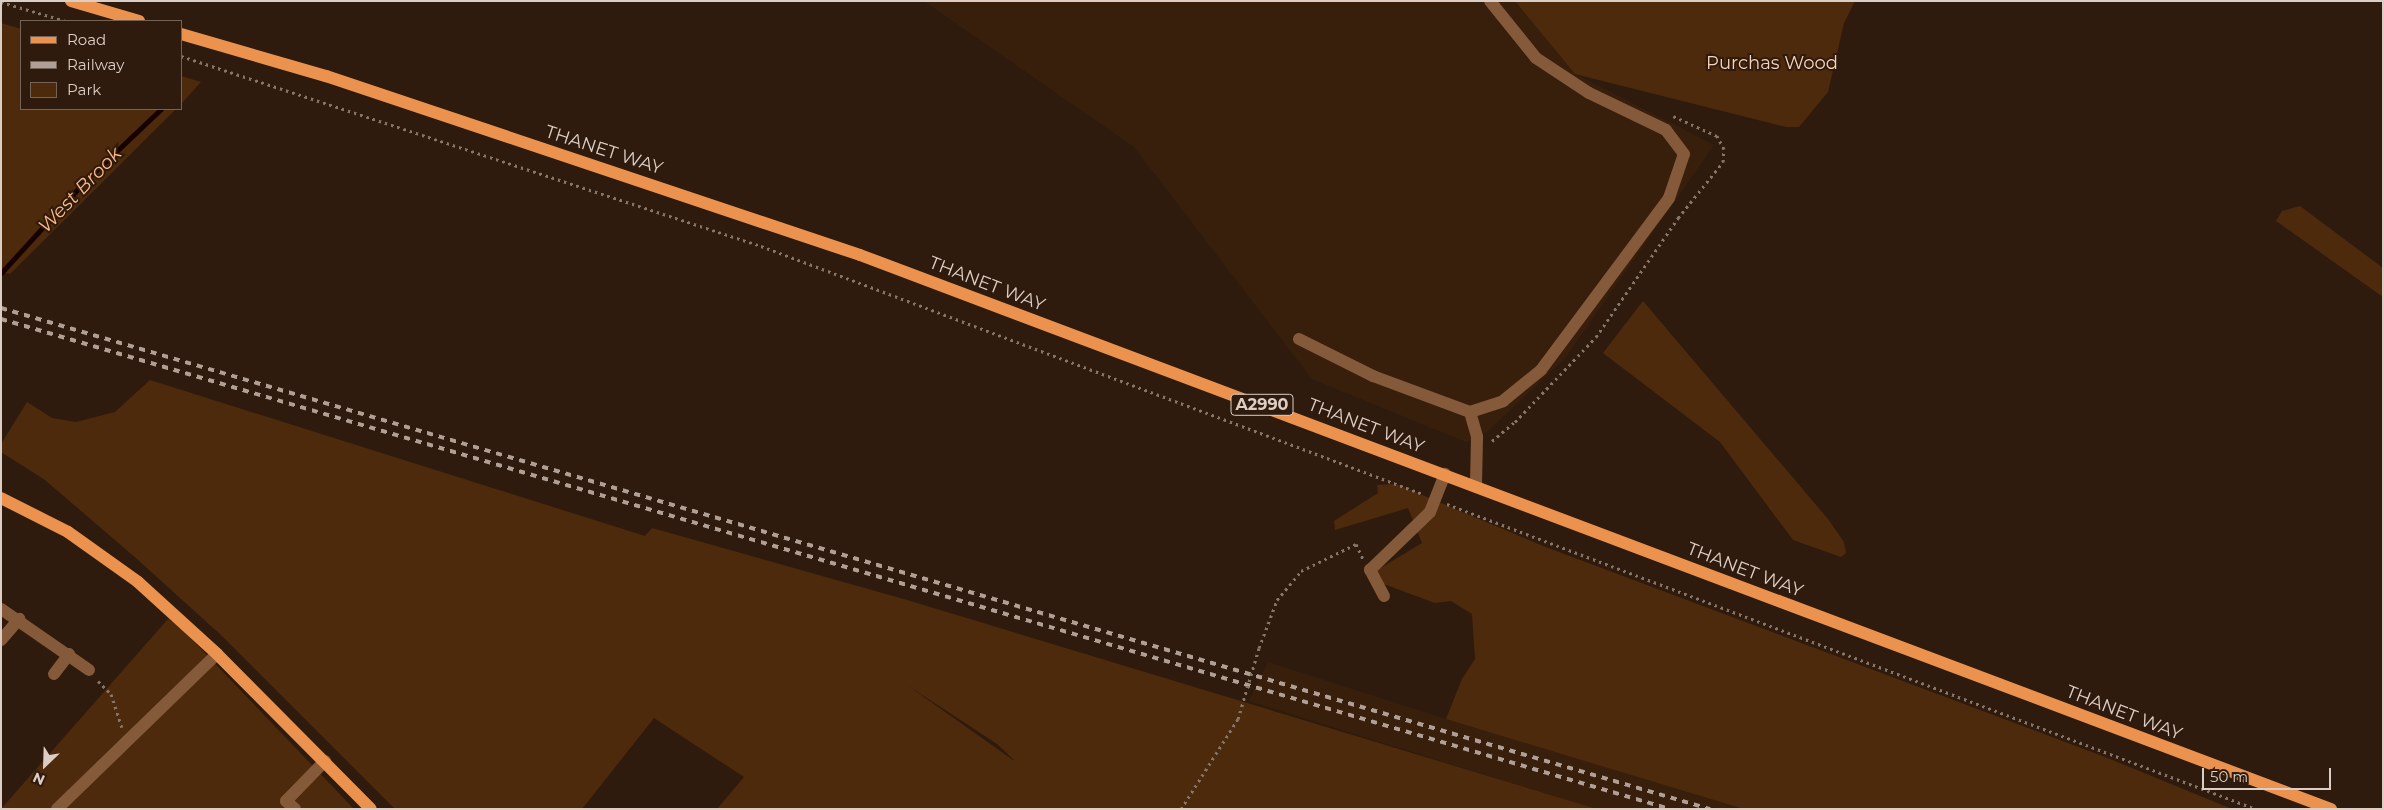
<!DOCTYPE html>
<html>
<head>
<meta charset="utf-8">
<style>
	body { margin:0 }
	#map { position:relative; width:2384px; height:810px; overflow:hidden; background:#2f1b0d; font-family:Montserrat,sans-serif }
	div>[style] { position:absolute }
	[style*='--x'] { left:calc(var(--x)*1px); top:calc(var(--y)*1px); width:calc(var(--w)*1px); rotate:calc(var(--a)*1deg) }
	.built>* { inset:0; background:#381f0c }
	.green>* { inset:0; background:#4e2a0d }
	.stream>* { height:5px; margin:-2.5px; padding:0 2.5px; transform-origin:2.5px; border-radius:2.5px; background:#170000 }
	.path>* { height:3px; margin-top:-1.5px; transform-origin:0; background:repeating-linear-gradient(90deg,#867569 0 2.5px,transparent 0 6.5px) }
	.minor>* { height:12px; margin:-6px; padding:0 6px; transform-origin:6px; border-radius:6px; background:#855a3b }
	.major>* { height:12px; margin:-6px; padding:0 6px; transform-origin:6px; border-radius:6px; background:#eb924e }
	.rail>* { height:4px; margin-top:-2px; transform-origin:0; background:repeating-linear-gradient(90deg,#af9f95 0 6px,transparent 0 12px) }
	.path-bridge>* { height:3px; margin-top:-1.5px; transform-origin:0; background:repeating-linear-gradient(90deg,#867569 0 2.5px,transparent 0 6.5px) }
	span { translate:-50% -50%; white-space:nowrap; text-align:center; line-height:1.15; -webkit-text-stroke:4px #2f1b0d; paint-order:stroke }
	.shield-label span { padding:1px 4px; background:#2f1b0d; border:1px solid; border-radius:4px; -webkit-text-stroke-width:0 }
	.shield-label { font-size:16px; color:#dccec5; font-weight:700 }
	.park-label { font-size:18px; color:#f6d2ba }
	.street-label { font-size:18px; color:#dccec5 }
	.water-label { font-size:19px; color:#ffb887; font-style:italic }
	.frame { position:absolute; inset:0; border:2px solid #dccec5; pointer-events:none }
	.legend { position:absolute; left:20px; top:20px; width:162px; height:90px; box-sizing:border-box; background:#2f1b0d; border:1px solid #746357; margin:0; padding:6px 9px; list-style:none; font-size:15px; color:#dccec5 }
	.legend li { display:flex; align-items:center; gap:10px; height:25px }
	.legend b { width:25px; border:1px solid #746357 }
	.north { position:absolute; left:20px; top:740px; width:50px; height:50px; -webkit-text-stroke:4px #2f1b0d; paint-order:stroke; rotate:204deg; font-size:14px; font-weight:700; line-height:20px; text-align:center; color:#dccec5 }
	.north::after { content:''; display:block; margin:auto; width:18px; height:22px; background:#dccec5; clip-path:polygon(50% 0,100% 100%,50% 72%,0 100%) }
	.scale { position:absolute; left:2202px; top:768px; width:129px; height:22px; box-sizing:border-box; border:2px solid #dccec5; border-top:0; padding-left:6px; font-size:15px; line-height:18px; white-space:nowrap; color:#dccec5; -webkit-text-stroke:4px #2f1b0d; paint-order:stroke }
</style>
</head>
<body>
<div id="map">
	<div class="built">
		<i style="clip-path:polygon(924px 1px,1515px 1px,1575px 74px,1714px 145px,1565px 358px,1487px 432px,1466px 442px,1312px 379px,1134px 147px)"></i>
		<i style="clip-path:polygon(1268px 662px,1446px 719px,1748px 809px,1595px 809px,1249px 701px)"></i>
	</div>
	<div class="green">
		<i style="clip-path:polygon(1515px 1px,1855px 1px,1844px 23px,1828px 92px,1799px 127px,1786px 127px,1575px 74px)"></i>
		<i style="clip-path:polygon(1px 23px,21px 29px,21px 109px,176px 109px,10px 274px,1px 272px)"></i>
		<i style="clip-path:polygon(181px 76px,201px 82px,181px 104px)"></i>
		<i style="clip-path:polygon(2300px 206px,2383px 268px,2383px 297px,2276px 221px,2282px 211px)"></i>
		<i style="clip-path:polygon(1643px 301px,1828px 519px,1844px 542px,1846px 553px,1841px 557px,1793px 540px,1720px 442px,1603px 353px)"></i>
		<i style="clip-path:polygon(evenodd,150px 380px,645px 536px,652px 528px,907px 600px,1597px 809px,717px 809px,744px 777px,654px 718px,582px 809px,395px 809px,221px 635px,137px 559px,45px 480px,1px 452px,1px 444px,27px 402px,52px 418px,76px 422px,115px 412px,150px 380px,907px 685px,997px 744px,1014px 760px,1013px 760px,907px 685px)"></i>
		<i style="clip-path:polygon(1396px 484px,1543px 546px,2105px 757px,2232px 809px,1744px 809px,1446px 719px,1462px 679px,1475px 659px,1472px 614px,1451px 601px,1435px 603px,1381px 583px,1374px 572px,1422px 543px,1408px 508px,1335px 530px,1334px 521px,1378px 493px,1377px 485px)"></i>
		<i style="clip-path:polygon(168px 619px,180px 627px,354px 809px,1px 809px)"></i>
	</div>
	<div class="stream">
		<i style="--x:1;--y:273;--w:125;--a:-47.6"></i>
		<i style="--x:85;--y:181;--w:105;--a:-43.5"></i>
	</div>
	<div class="path">
		<i style="--x:1;--y:2;--w:68;--a:16.3"></i>
		<i style="--x:181;--y:56;--w:610;--a:18.14"></i>
		<i style="--x:761;--y:246;--w:707;--a:20.54"></i>
		<i style="--x:1492;--y:441;--w:30;--a:-40"></i>
		<i style="--x:1515;--y:422;--w:117;--a:-46.4"></i>
		<i style="--x:1596;--y:337;--w:145;--a:-55.4"></i>
		<i style="--x:1678;--y:218;--w:72;--a:-51.2"></i>
		<i style="--x:1723;--y:162;--w:13;--a:-86"></i>
		<i style="--x:1724;--y:149;--w:15;--a:-118"></i>
		<i style="--x:1717;--y:136;--w:48;--a:-155.6"></i>
		<i style="--x:1447;--y:504;--w:865;--a:20.66"></i>
		<i style="--x:1259;--y:648;--w:51;--a:-69.4"></i>
		<i style="--x:1277;--y:600;--w:38;--a:-50"></i>
		<i style="--x:1301;--y:571;--w:61;--a:-26.1"></i>
		<i style="--x:1356;--y:544;--w:17;--a:65"></i>
		<i style="--x:98;--y:681;--w:18;--a:45"></i>
		<i style="--x:111;--y:694;--w:35;--a:72"></i>
		<i style="--x:1181;--y:809;--w:107;--a:-57.7"></i>
	</div>
	<div class="minor">
		<i style="--x:1299;--y:339;--w:83;--a:26.6"></i>
		<i style="--x:1373;--y:376;--w:103;--a:20.4"></i>
		<i style="--x:1470;--y:412;--w:26;--a:74"></i>
		<i style="--x:1477;--y:437;--w:49;--a:91.2"></i>
		<i style="--x:1470;--y:412;--w:35;--a:-18"></i>
		<i style="--x:1503;--y:401;--w:49;--a:-39.2"></i>
		<i style="--x:1541;--y:370;--w:214;--a:-53.3"></i>
		<i style="--x:1669;--y:198;--w:46;--a:-71.2"></i>
		<i style="--x:1684;--y:154;--w:30;--a:-127"></i>
		<i style="--x:1666;--y:130;--w:85;--a:-154.3"></i>
		<i style="--x:1589;--y:93;--w:64;--a:-146.6"></i>
		<i style="--x:1536;--y:58;--w:73;--a:-128.9"></i>
		<i style="--x:1384;--y:596;--w:30;--a:-118"></i>
		<i style="--x:1370;--y:570;--w:83;--a:-44"></i>
		<i style="--x:1430;--y:512;--w:41;--a:-68.5"></i>
		<i style="--x:1;--y:609;--w:107;--a:34.7"></i>
		<i style="--x:1;--y:640;--w:28;--a:-49"></i>
		<i style="--x:54;--y:674;--w:25;--a:-53"></i>
		<i style="--x:57;--y:809;--w:223;--a:-44.1"></i>
		<i style="--x:295;--y:809;--w:12;--a:-138"></i>
		<i style="--x:286;--y:801;--w:56;--a:-45.7"></i>
	</div>
	<div class="major">
		<i style="--x:71;--y:1;--w:71;--a:16.4"></i>
		<i style="--x:181;--y:34;--w:151;--a:16.2"></i>
		<i style="--x:326;--y:76;--w:563;--a:18.53"></i>
		<i style="--x:860;--y:255;--w:1572;--a:20.64"></i>
		<i style="--x:1;--y:498;--w:75;--a:26.9"></i>
		<i style="--x:68;--y:532;--w:86;--a:35.5"></i>
		<i style="--x:138;--y:582;--w:107;--a:42.3"></i>
		<i style="--x:217;--y:654;--w:218;--a:45.2"></i>
	</div>
	<div class="rail">
		<i style="--x:1;--y:308;--w:1781;--a:16.34"></i>
		<i style="--x:1;--y:319;--w:1739;--a:16.36"></i>
	</div>
	<div class="path-bridge">
		<i style="--x:1238;--y:719;--w:74;--a:-73.5"></i>
	</div>
	<div class="shield-label">
		<span style="left:1262px;top:405px">A2990</span>
	</div>
	<div class="park-label">
		<span style="left:1772px;top:63px">Purchas Wood</span>
	</div>
	<div class="street-label">
		<span style="left:604px;top:150px;rotate:18deg">THANET WAY</span>
		<span style="left:987px;top:284px;rotate:21deg">THANET WAY</span>
		<span style="left:1366px;top:426px;rotate:21deg">THANET WAY</span>
		<span style="left:1745px;top:570px;rotate:21deg">THANET WAY</span>
		<span style="left:2124px;top:713px;rotate:21deg">THANET WAY</span>
	</div>
	<div class="water-label">
		<span style="left:80px;top:190px;rotate:-46deg">West Brook</span>
	</div>
	<div class="frame"></div>
	<ul class="legend">
	<li><b style="height:6px;background:#eb924e"></b>Road</li>
	<li><b style="height:6px;background:#af9f95"></b>Railway</li>
	<li><b style="height:14px;background:#4e2a0d"></b>Park</li>
	</ul>
	<div class="north">N</div>
	<div class="scale">50 m</div>
</div>
</body>
</html>
